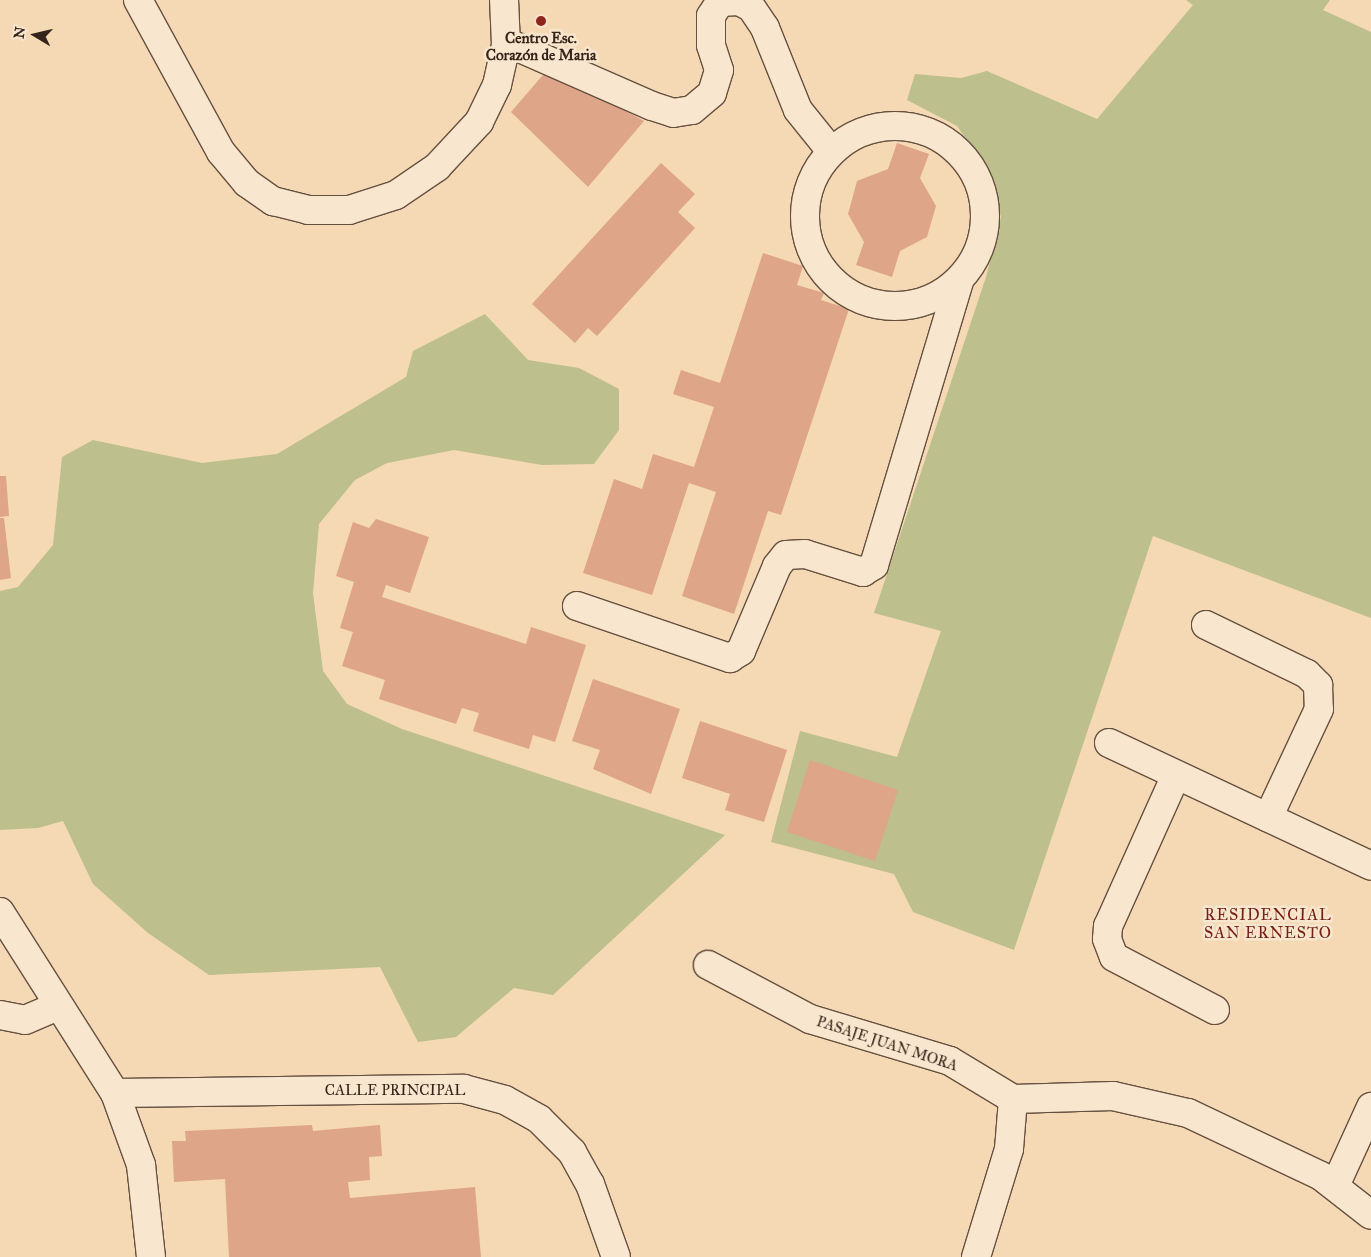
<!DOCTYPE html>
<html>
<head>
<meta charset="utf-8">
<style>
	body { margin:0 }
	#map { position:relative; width:1371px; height:1257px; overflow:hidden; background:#f4d9b4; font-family:"IM FELL Great Primer",serif }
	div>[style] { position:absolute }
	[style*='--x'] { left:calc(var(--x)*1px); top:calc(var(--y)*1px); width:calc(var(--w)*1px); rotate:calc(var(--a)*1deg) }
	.green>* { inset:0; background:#bdbf8c }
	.building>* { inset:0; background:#dea588 }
	.roads { filter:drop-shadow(1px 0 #665040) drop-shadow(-1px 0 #665040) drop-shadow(0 1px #665040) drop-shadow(0 -1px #665040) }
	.minor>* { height:28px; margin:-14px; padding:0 14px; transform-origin:14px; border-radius:14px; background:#f8e6ce }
	.minor>.ring { margin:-14px; padding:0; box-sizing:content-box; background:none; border:28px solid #f8e6ce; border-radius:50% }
	.dots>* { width:14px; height:14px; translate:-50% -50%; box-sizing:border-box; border:2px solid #f8e6ce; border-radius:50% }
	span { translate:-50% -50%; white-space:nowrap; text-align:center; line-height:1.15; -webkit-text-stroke:5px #f8e6ce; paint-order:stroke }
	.poi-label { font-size:15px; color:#36231a; font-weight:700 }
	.street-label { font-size:15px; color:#36231a }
	.neighbourhood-label { font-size:16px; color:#7a1f14; letter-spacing:1px }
	.north { position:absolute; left:10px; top:10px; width:50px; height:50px; -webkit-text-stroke:4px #f8e6ce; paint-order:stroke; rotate:279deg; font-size:14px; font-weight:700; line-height:20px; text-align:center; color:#36231a }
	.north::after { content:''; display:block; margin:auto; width:18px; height:22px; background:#36231a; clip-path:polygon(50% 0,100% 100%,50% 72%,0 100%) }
</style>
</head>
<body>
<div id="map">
	<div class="green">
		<i style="clip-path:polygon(1186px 0,1330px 0,1323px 10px,1371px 32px,1371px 618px,1153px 536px,1014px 950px,913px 912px,894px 874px,771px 842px,800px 731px,897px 757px,941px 631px,874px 613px,986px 277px,1001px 217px,987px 169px,957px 126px,907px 100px,915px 74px,961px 78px,987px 71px,1097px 119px,1193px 5px)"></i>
		<i style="clip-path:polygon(485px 314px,528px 360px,579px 368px,619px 389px,619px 430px,594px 464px,542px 465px,454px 450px,387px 463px,355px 480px,319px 524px,313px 593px,323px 671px,347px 704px,402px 729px,725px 835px,553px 995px,514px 988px,456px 1037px,418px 1042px,380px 967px,209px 975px,148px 933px,93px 884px,63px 821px,38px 828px,0 830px,0 591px,18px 587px,53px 545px,62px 457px,93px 440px,202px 463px,277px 454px,406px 377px,413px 351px)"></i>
	</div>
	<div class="building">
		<i style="clip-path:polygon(548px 69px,644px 121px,588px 187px,511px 112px)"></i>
		<i style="clip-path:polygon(897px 143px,929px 154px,920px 178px,936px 206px,927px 237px,900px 251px,892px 277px,856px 265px,864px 242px,848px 214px,857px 181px,888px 169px)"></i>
		<i style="clip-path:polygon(661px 163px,695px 194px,678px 212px,695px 228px,597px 336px,588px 328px,575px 343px,532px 304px)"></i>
		<i style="clip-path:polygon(763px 253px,803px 266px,797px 285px,824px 293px,821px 300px,849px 309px,781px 515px,768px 511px,734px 614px,682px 596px,716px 492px,689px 483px,652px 595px,583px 573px,614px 479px,642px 489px,653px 454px,694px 467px,714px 407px,673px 394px,681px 370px,720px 383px)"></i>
		<i style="clip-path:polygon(0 476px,6px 476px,9px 516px,0 517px)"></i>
		<i style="clip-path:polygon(0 518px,4px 518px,11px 578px,0 580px)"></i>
		<i style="clip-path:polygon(376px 519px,429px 537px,410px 593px,386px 585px,382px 597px,526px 644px,531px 627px,586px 645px,555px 742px,533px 735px,529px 749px,473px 731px,479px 713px,462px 708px,456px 724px,379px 699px,385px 680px,342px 666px,353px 632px,340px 628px,354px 582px,336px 576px,353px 522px,369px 528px)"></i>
		<i style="clip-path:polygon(593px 679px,680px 709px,651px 794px,593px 769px,600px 750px,572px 741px)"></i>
		<i style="clip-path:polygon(700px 721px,787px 750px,764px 822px,725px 810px,730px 794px,682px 778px)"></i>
		<i style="clip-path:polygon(810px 760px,898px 790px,875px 861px,787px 832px)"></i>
		<i style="clip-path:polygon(312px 1125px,313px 1131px,380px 1125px,382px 1156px,369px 1157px,370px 1180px,348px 1182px,350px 1198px,475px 1187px,481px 1257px,229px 1257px,225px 1179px,174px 1182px,172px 1141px,186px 1141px,185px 1131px)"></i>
	</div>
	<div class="roads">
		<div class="minor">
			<i style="--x:138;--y:0;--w:173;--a:61.4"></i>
			<i style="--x:221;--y:152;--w:40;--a:50"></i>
			<i style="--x:247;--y:183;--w:32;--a:35"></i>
			<i style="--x:273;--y:201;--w:36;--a:14"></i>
			<i style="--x:308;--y:210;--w:41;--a:0"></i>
			<i style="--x:349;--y:210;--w:49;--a:-17.7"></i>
			<i style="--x:396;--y:195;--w:50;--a:-34.3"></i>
			<i style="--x:437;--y:167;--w:62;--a:-47"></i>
			<i style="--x:479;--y:122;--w:41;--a:-64.1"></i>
			<i style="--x:497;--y:85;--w:41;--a:-77.3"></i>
			<i style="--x:506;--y:45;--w:45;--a:-92.5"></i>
			<i style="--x:506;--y:42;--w:159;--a:23.7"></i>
			<i style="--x:652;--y:106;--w:22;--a:18"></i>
			<i style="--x:673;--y:113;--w:19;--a:-9"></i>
			<i style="--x:692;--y:110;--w:26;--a:-40"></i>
			<i style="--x:712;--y:93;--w:24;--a:-73"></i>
			<i style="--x:719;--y:70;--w:26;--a:-108"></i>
			<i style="--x:711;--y:45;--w:29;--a:-90"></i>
			<i style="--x:711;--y:16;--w:17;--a:-57"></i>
			<i style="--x:720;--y:2;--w:19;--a:-3"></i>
			<i style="--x:739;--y:1;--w:13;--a:27"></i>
			<i style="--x:751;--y:7;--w:25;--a:56"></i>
			<i style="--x:765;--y:28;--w:88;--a:68.1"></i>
			<i style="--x:798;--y:110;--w:53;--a:51.2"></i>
			<i class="ring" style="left:805px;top:126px;width:152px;height:152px"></i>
			<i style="--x:577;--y:606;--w:162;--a:18.8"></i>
			<i style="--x:730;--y:658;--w:13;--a:-32"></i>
			<i style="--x:741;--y:651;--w:92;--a:-67"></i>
			<i style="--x:777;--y:566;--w:14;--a:-51"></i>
			<i style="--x:786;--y:555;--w:19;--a:-3"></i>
			<i style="--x:805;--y:554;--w:61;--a:17.2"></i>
			<i style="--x:863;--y:572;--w:13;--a:-32"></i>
			<i style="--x:874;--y:565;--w:296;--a:-73.3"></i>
			<i style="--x:1206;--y:625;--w:112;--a:25.9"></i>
			<i style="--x:1307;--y:674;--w:16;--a:45"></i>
			<i style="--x:1318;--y:685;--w:24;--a:88"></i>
			<i style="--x:1319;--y:709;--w:120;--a:115.1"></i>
			<i style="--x:1109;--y:743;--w:289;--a:25.1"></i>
			<i style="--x:1176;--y:775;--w:166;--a:114.2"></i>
			<i style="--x:1108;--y:926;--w:13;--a:94"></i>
			<i style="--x:1107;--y:939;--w:19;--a:69"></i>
			<i style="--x:1114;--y:957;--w:114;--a:27.7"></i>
			<i style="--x:0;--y:912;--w:214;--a:57.6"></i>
			<i style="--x:115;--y:1093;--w:77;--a:70.1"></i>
			<i style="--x:141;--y:1165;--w:93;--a:83.8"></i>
			<i style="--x:708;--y:965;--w:115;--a:27.9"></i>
			<i style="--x:810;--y:1019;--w:146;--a:16.7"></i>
			<i style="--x:950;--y:1061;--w:74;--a:31.1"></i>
			<i style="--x:1013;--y:1099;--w:100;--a:-1.7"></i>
			<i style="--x:1113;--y:1096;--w:77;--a:12.8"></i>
			<i style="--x:1188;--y:1113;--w:147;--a:25.3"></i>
			<i style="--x:1321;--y:1176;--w:63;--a:38"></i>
			<i style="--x:0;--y:1015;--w:25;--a:11"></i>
			<i style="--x:25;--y:1020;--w:36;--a:-23"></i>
			<i style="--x:115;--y:1093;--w:349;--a:-0.7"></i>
			<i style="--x:464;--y:1089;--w:42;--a:15"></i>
			<i style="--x:505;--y:1100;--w:39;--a:29"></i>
			<i style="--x:539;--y:1119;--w:47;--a:45"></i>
			<i style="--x:572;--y:1152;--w:37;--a:61"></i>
			<i style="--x:590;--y:1184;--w:77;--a:70.4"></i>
			<i style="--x:1335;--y:1186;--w:87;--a:-65.5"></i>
			<i style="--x:976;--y:1257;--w:113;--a:-73"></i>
			<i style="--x:1009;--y:1149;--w:50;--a:-85.4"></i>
		</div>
	</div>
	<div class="dots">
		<i style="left:541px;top:21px;background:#8f2418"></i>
	</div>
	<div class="poi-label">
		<span style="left:541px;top:47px">Centro Esc.<br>Corazón de Maria</span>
	</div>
	<div class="street-label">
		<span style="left:887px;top:1044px;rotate:18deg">PASAJE JUAN MORA</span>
		<span style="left:395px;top:1091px">CALLE PRINCIPAL</span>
	</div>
	<div class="neighbourhood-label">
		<span style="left:1268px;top:924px">RESIDENCIAL<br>SAN ERNESTO</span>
	</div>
	<div class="north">N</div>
</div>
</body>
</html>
